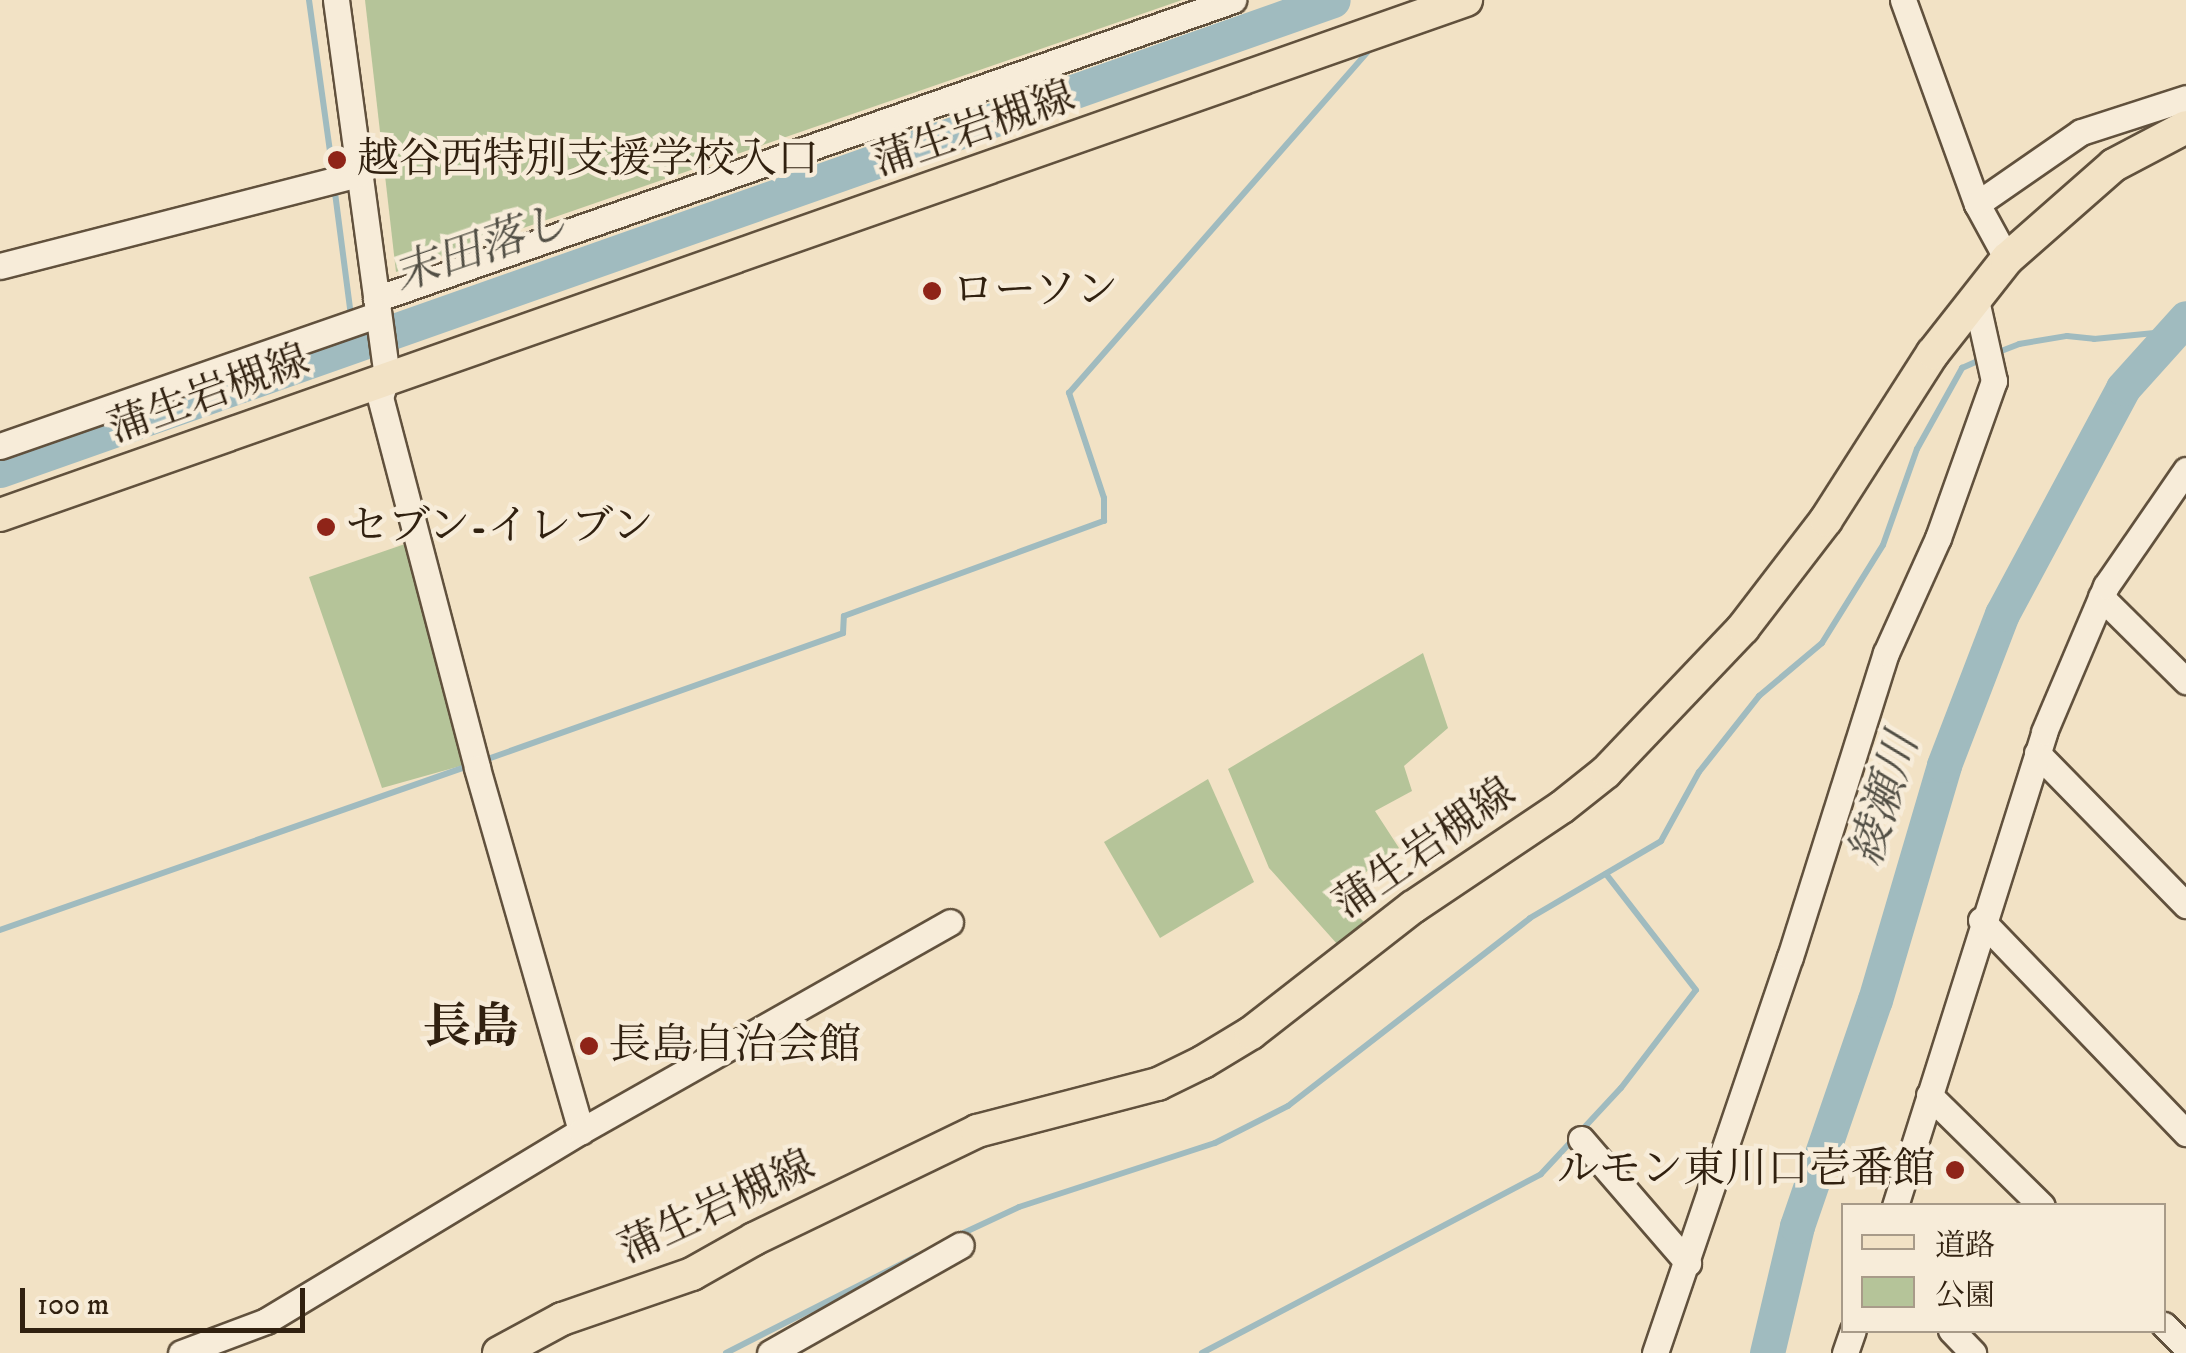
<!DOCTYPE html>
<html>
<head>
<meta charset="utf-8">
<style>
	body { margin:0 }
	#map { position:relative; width:2186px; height:1353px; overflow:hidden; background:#f2e2c5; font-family:"IM FELL DW Pica","Noto Serif JP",serif }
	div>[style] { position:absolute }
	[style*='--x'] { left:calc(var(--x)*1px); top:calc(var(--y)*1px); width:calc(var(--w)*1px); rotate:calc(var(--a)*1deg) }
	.green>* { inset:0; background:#b5c499 }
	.stream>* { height:6px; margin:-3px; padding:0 3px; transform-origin:3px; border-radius:3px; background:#a0bbbf }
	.river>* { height:35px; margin:-17.5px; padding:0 17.5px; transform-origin:17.5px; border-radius:17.5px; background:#a0bbbf }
	.roads { filter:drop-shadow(2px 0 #61513d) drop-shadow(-2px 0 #61513d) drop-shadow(0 2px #61513d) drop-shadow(0 -2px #61513d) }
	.minor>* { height:25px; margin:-12.5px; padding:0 12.5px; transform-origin:12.5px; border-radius:12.5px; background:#f7ecd9 }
	.major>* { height:32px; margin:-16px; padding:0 16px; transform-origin:16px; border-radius:16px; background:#f2e2c5 }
	.dots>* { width:28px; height:28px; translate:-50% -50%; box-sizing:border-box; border:5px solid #f7ecd9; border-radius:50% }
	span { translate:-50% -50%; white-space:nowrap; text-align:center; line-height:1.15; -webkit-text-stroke:9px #f7ecd9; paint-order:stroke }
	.street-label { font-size:42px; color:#312110 }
	.poi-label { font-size:42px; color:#312110 }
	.left { translate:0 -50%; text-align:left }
	.right { translate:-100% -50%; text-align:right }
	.water-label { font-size:45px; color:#524f45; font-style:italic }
	.quarter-label { font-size:48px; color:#312110; font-weight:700 }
	.legend { position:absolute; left:1841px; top:1203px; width:325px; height:130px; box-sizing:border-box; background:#f7ecd9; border:2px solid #a89b89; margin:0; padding:12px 18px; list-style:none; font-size:30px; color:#312110 }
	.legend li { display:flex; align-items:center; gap:20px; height:50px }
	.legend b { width:50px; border:2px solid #a89b89 }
	.scale { position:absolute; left:20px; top:1288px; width:285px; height:45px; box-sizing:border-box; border:5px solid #312110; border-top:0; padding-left:12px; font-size:30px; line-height:35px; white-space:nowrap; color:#312110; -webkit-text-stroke:8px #f7ecd9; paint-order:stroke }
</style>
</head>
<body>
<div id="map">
	<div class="green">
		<i style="clip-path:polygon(365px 0,1182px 0,396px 272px)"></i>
		<i style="clip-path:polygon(405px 544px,464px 765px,382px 788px,309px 577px)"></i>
		<i style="clip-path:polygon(1423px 653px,1448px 728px,1404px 766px,1412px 791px,1375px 811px,1399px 848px,1336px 894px,1366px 924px,1338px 945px,1269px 868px,1228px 769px)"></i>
		<i style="clip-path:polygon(1208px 779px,1254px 882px,1160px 938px,1104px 842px)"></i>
	</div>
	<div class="stream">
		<i style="--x:309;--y:0;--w:174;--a:82.1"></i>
		<i style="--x:334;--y:185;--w:132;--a:82.6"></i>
		<i style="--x:352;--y:328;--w:19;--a:90"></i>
		<i style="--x:1996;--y:353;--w:25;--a:-21"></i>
		<i style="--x:2019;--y:344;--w:49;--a:-9.5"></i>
		<i style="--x:2067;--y:336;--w:27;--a:6"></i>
		<i style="--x:2094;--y:339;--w:81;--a:-5.6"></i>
		<i style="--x:482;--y:761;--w:383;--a:-19.5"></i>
		<i style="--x:843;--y:633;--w:17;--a:-87"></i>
		<i style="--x:844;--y:616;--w:277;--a:-20.1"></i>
		<i style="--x:1104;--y:521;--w:23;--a:-90"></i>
		<i style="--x:1104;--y:498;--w:111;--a:-108.4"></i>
		<i style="--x:1069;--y:393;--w:463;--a:-48.8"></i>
		<i style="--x:0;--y:930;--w:498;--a:-19.3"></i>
		<i style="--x:959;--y:1235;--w:66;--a:-25"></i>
		<i style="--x:1019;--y:1207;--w:206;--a:-18.1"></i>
		<i style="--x:1215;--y:1143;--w:82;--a:-26.9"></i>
		<i style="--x:1288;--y:1106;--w:306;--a:-37.8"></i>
		<i style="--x:1530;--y:918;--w:152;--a:-30.4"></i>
		<i style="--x:1661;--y:841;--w:79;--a:-61.2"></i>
		<i style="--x:1699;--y:772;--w:97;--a:-51.7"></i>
		<i style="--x:1759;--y:696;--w:82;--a:-40.1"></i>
		<i style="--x:1822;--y:643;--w:115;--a:-58.1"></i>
		<i style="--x:1883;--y:545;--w:102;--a:-70.5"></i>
		<i style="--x:1917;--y:449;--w:93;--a:-60.9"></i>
		<i style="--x:1962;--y:368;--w:24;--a:-24"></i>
		<i style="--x:726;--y:1353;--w:214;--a:-26.9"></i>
		<i style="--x:1202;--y:1353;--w:383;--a:-27.8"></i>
		<i style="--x:1541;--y:1174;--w:117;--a:-47.1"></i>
		<i style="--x:1621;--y:1088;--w:123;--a:-52.6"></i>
		<i style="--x:1696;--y:990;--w:147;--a:-127.8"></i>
	</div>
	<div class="river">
		<i style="--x:0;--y:470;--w:1413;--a:-19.42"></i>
		<i style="--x:1767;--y:1353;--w:130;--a:-76.7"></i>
		<i style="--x:1797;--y:1226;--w:239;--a:-71"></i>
		<i style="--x:1875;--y:1000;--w:245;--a:-73.6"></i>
		<i style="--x:1944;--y:765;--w:162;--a:-69"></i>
		<i style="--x:2002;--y:614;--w:256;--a:-61.8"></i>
		<i style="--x:2123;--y:388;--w:94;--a:-48"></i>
	</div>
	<div class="roads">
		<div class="minor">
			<i style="--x:336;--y:0;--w:379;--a:82.3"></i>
			<i style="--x:387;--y:376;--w:22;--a:108"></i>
			<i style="--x:380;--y:397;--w:383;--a:75.3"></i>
			<i style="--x:477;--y:768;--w:378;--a:74"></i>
			<i style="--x:1903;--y:0;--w:217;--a:70.1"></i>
			<i style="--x:1977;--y:204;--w:63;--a:61.4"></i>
			<i style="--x:1977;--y:204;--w:126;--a:-34.7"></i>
			<i style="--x:2081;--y:132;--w:110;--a:-17.9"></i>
			<i style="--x:0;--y:266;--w:370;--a:-14.4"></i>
			<i style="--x:376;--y:299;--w:908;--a:-19.23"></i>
			<i style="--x:0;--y:446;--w:400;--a:-19.2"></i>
			<i style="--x:2101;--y:597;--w:120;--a:44.7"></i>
			<i style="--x:2037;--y:753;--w:213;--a:45.6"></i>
			<i style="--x:1981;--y:920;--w:296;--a:46.1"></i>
			<i style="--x:1929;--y:1095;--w:158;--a:44.5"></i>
			<i style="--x:1581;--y:1139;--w:164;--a:49.2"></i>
			<i style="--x:1895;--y:1206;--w:497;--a:-72.5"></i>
			<i style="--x:2044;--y:732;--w:159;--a:-67"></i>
			<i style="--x:2106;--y:586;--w:141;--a:-55.4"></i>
			<i style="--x:2164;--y:1325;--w:31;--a:45"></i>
			<i style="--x:1951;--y:1330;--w:32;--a:46"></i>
			<i style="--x:181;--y:1353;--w:91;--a:-20.6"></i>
			<i style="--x:266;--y:1321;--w:368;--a:-31.1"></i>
			<i style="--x:581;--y:1131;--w:424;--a:-29.5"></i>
			<i style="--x:770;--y:1353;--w:219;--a:-29.5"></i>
			<i style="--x:1655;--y:1353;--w:418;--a:-71.2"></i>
			<i style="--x:1790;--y:957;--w:319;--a:-72.5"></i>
			<i style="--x:1886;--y:653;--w:126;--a:-65.7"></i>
			<i style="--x:1938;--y:538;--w:167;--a:-70.4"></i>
			<i style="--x:1994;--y:381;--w:88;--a:-102.5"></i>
			<i style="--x:1845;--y:1353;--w:24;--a:-71"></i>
		</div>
		<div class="major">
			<i style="--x:0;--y:515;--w:1554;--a:-19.36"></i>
			<i style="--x:499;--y:1353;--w:72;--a:-28.4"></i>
			<i style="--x:562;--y:1319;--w:138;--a:-19.1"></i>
			<i style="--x:692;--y:1274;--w:71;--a:-29.4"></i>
			<i style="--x:754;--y:1239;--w:248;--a:-25.8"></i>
			<i style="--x:977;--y:1131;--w:187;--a:-14.6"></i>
			<i style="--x:1158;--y:1084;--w:50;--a:-26.1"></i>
			<i style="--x:1203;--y:1062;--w:56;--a:-31.1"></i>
			<i style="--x:1251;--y:1033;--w:205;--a:-37.9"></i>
			<i style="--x:1413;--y:907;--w:179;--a:-33.9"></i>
			<i style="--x:1562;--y:807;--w:56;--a:-38.5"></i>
			<i style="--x:1606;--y:772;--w:199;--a:-46.4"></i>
			<i style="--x:1743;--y:628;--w:136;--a:-52.5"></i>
			<i style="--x:1826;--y:520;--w:198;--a:-57.4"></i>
			<i style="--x:1933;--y:353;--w:120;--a:-51.8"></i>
			<i style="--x:2007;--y:259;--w:142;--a:-41.3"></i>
			<i style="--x:2114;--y:165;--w:81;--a:-27.8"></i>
		</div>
	</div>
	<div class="dots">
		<i style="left:337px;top:160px;background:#8f2418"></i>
		<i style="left:932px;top:291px;background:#8f2418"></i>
		<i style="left:326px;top:527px;background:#8f2418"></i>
		<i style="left:589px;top:1046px;background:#8f2418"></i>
		<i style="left:1955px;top:1170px;background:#8f2418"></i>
	</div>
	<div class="street-label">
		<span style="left:974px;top:130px;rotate:-19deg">蒲生岩槻線</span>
		<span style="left:209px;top:395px;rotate:-20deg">蒲生岩槻線</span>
		<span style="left:1425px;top:849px;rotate:-35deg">蒲生岩槻線</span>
		<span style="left:717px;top:1208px;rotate:-25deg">蒲生岩槻線</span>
	</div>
	<div class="poi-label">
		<span class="left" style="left:357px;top:160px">越谷西特別支援学校入口</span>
		<span class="left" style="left:952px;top:291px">ローソン</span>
		<span class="left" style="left:346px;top:527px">セブン-イレブン</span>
		<span class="left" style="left:609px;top:1046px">長島自治会館</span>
		<span class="right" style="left:1935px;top:1170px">ルモン東川口壱番館</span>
	</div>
	<div class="water-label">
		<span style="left:481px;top:250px;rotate:-19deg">末田落し</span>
		<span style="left:1886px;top:800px;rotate:-73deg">綾瀬川</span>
	</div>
	<div class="quarter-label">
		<span style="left:471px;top:1029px">長島</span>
	</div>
	<ul class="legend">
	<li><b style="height:12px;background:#f2e2c5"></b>道路</li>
	<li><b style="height:28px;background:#b5c499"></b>公園</li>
	</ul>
	<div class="scale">100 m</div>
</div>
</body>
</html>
